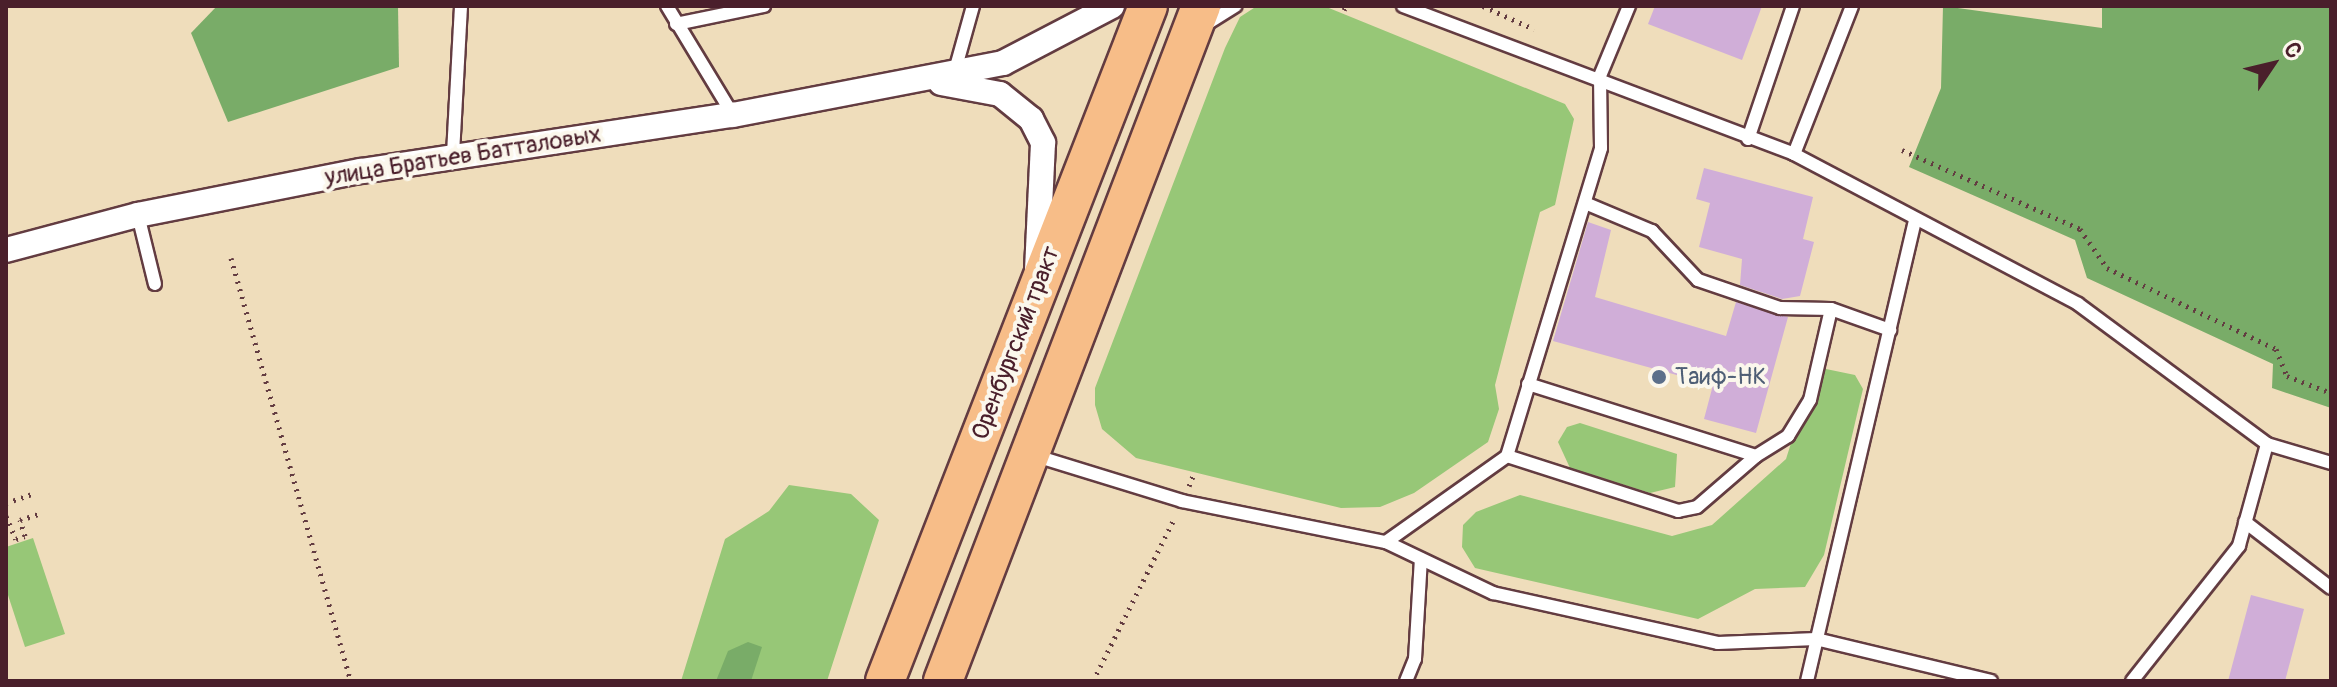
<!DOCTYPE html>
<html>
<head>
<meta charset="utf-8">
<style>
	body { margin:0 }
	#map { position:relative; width:2337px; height:687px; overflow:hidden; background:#efddbb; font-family:Pangolin,sans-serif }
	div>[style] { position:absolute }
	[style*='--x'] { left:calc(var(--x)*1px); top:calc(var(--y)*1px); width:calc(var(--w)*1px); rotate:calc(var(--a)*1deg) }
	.green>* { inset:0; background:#97c777 }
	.forest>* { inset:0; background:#79ac68 }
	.building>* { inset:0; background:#d0aed8 }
	.path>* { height:5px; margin-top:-2.5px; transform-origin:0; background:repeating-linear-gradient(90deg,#633c41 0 2px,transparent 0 8px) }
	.roads { filter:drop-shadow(2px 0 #633c41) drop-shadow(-2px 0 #633c41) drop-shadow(0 2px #633c41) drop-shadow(0 -2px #633c41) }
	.service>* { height:12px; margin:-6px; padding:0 6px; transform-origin:6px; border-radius:6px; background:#fff }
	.minor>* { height:24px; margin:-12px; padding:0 12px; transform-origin:12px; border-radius:12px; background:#fff }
	.primary>* { height:38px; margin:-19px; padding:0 19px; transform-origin:19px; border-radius:19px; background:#f7bd88 }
	.dots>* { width:22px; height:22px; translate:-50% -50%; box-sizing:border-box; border:4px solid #fbf7ec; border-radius:50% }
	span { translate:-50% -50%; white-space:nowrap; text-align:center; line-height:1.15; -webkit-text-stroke:8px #fbf7ec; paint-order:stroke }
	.street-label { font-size:24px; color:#4a1f2b }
	.service-label { font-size:24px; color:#4e5e75 }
	.left { translate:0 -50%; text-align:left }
	.frame { position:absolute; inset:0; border:8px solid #4a1f2b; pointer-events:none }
	.north { position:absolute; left:2233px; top:24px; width:80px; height:80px; -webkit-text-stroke:6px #fbf7ec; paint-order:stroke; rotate:55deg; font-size:22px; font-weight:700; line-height:32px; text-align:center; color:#4a1f2b }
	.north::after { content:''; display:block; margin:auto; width:28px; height:36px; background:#4a1f2b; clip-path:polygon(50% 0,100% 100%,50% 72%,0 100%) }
</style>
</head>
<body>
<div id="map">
	<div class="green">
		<i style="clip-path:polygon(1257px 6px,1324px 6px,1565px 104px,1574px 119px,1555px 205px,1540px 212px,1495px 385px,1499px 409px,1488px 442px,1414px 493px,1380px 507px,1341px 508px,1136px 458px,1102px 429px,1095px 405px,1095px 388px,1225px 48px,1240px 17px)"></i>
		<i style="clip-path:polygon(1826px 369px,1855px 375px,1863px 389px,1824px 555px,1805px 587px,1755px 589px,1698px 619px,1475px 568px,1462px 547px,1463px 525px,1476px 512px,1520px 495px,1672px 536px,1712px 525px,1786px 459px,1811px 380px)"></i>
		<i style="clip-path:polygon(1580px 423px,1677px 454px,1675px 487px,1650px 493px,1570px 468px,1558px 442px,1567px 427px)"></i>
		<i style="clip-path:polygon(789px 485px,851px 494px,879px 520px,827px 681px,681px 681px,725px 539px,769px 511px)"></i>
		<i style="clip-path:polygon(33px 538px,65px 634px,25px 647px,6px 589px,6px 547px)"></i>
	</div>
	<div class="forest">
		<i style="clip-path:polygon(217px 6px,398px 6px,399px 67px,228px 122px,191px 33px)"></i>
		<i style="clip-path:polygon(1943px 6px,2102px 28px,2102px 6px,2331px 6px,2331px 408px,2272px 388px,2273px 364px,2087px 278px,2075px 240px,1909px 167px,1941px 88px)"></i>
		<i style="clip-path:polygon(748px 642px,762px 647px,751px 681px,716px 681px,728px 651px)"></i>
	</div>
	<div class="building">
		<i style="clip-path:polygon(1655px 6px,1762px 6px,1742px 60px,1648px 24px)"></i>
		<i style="clip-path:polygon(1704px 168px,1813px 197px,1803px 239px,1814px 242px,1800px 296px,1782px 299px,1740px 285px,1742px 259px,1699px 247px,1710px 203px,1696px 199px)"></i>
		<i style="clip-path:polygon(1588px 222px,1611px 230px,1595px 297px,1726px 336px,1736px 302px,1788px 317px,1756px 433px,1704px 419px,1713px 385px,1553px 341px)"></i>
		<i style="clip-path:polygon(2251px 595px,2304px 609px,2285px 681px,2228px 681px)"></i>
	</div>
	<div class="path">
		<i style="--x:1483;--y:6;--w:56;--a:24.3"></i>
		<i style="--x:1344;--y:10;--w:4;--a:-63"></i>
		<i style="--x:1902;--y:150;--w:195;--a:23.9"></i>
		<i style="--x:2080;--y:229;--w:47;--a:55.3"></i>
		<i style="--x:2107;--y:268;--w:187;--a:25.6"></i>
		<i style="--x:2276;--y:349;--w:29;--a:68"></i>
		<i style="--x:2287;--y:376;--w:47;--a:21.1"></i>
		<i style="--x:231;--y:258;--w:440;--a:74.2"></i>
		<i style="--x:1189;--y:486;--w:11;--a:-68"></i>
		<i style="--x:6;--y:503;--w:31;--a:-19"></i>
		<i style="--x:6;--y:516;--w:25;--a:67"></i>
		<i style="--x:16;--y:539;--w:9;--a:-18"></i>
		<i style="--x:25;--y:536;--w:17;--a:-107"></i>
		<i style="--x:20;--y:520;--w:23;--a:-18"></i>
		<i style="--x:1093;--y:681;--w:183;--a:-63.4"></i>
	</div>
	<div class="roads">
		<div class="service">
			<i style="--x:667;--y:6;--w:127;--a:58.8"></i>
			<i style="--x:1403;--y:6;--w:418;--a:20.7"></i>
			<i style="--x:1794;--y:154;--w:321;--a:27.8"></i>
			<i style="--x:2078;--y:304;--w:235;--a:36.5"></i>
			<i style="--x:2267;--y:444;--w:106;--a:105.4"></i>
			<i style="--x:2239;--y:546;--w:172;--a:128.4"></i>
			<i style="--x:676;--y:24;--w:90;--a:-11.6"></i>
			<i style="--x:1205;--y:25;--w:36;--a:-32"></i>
			<i style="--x:954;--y:74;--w:71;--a:-74.4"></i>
			<i style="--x:1748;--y:139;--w:140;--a:-71.3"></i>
			<i style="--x:453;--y:154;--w:148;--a:-86.9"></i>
			<i style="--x:1794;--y:154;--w:159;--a:-68.6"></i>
			<i style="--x:1585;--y:203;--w:73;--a:22.7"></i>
			<i style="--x:1652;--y:231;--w:67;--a:46.8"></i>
			<i style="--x:1698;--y:280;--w:87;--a:18.9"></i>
			<i style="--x:1780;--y:308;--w:51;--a:1.1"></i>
			<i style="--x:138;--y:215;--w:71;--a:76.2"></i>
			<i style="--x:1528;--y:384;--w:239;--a:17.5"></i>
			<i style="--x:1756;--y:456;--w:38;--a:-32"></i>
			<i style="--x:1788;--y:436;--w:42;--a:-58.6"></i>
			<i style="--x:1810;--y:400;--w:93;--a:-77"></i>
			<i style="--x:1831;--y:309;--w:63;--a:19.6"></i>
			<i style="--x:2267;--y:444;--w:67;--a:16.5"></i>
			<i style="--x:1036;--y:456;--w:153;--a:17.1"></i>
			<i style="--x:1182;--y:501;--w:208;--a:11.4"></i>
			<i style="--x:1386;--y:542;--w:119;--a:25.5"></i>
			<i style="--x:1493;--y:593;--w:230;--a:12.5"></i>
			<i style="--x:1718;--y:643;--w:98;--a:-2.3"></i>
			<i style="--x:1816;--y:639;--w:180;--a:13.5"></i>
			<i style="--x:1507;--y:456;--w:180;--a:17.8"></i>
			<i style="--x:1678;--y:511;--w:19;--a:-12"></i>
			<i style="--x:1697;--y:507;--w:78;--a:-40.8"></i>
			<i style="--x:2245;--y:522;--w:108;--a:37.5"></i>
			<i style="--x:1386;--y:542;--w:148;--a:-35.4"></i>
			<i style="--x:1507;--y:456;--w:322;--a:-73"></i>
			<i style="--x:1601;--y:148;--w:72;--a:-90.8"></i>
			<i style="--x:1600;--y:76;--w:76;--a:-67.5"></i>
			<i style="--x:1406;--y:681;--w:24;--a:-68"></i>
			<i style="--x:1415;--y:659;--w:100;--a:-86.6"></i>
			<i style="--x:1807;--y:681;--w:472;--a:-76.8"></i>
		</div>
		<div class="minor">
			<i style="--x:941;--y:83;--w:60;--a:10.6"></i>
			<i style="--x:1000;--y:94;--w:40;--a:39"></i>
			<i style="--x:1031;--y:119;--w:27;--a:63"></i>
			<i style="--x:1043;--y:143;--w:128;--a:92.7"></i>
			<i style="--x:6;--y:250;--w:137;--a:-14.9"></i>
			<i style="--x:138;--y:215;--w:227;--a:-11.2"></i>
			<i style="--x:361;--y:171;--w:376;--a:-8.6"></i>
			<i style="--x:733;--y:115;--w:275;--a:-10.9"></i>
			<i style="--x:1003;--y:63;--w:123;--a:-27.6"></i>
		</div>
		<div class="primary">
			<i style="--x:885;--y:681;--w:724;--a:-68.71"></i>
			<i style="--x:943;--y:681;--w:723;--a:-69.08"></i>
		</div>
	</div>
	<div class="dots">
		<i style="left:1659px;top:377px;background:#5c6f8a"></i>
	</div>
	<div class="street-label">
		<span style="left:463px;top:156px;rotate:-9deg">улица Братьев Батталовых</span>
		<span style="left:1016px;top:343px;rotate:-69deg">Оренбургский тракт</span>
	</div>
	<div class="service-label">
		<span class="left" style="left:1675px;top:377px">Таиф-НК</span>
	</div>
	<div class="frame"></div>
	<div class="north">С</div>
</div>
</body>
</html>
